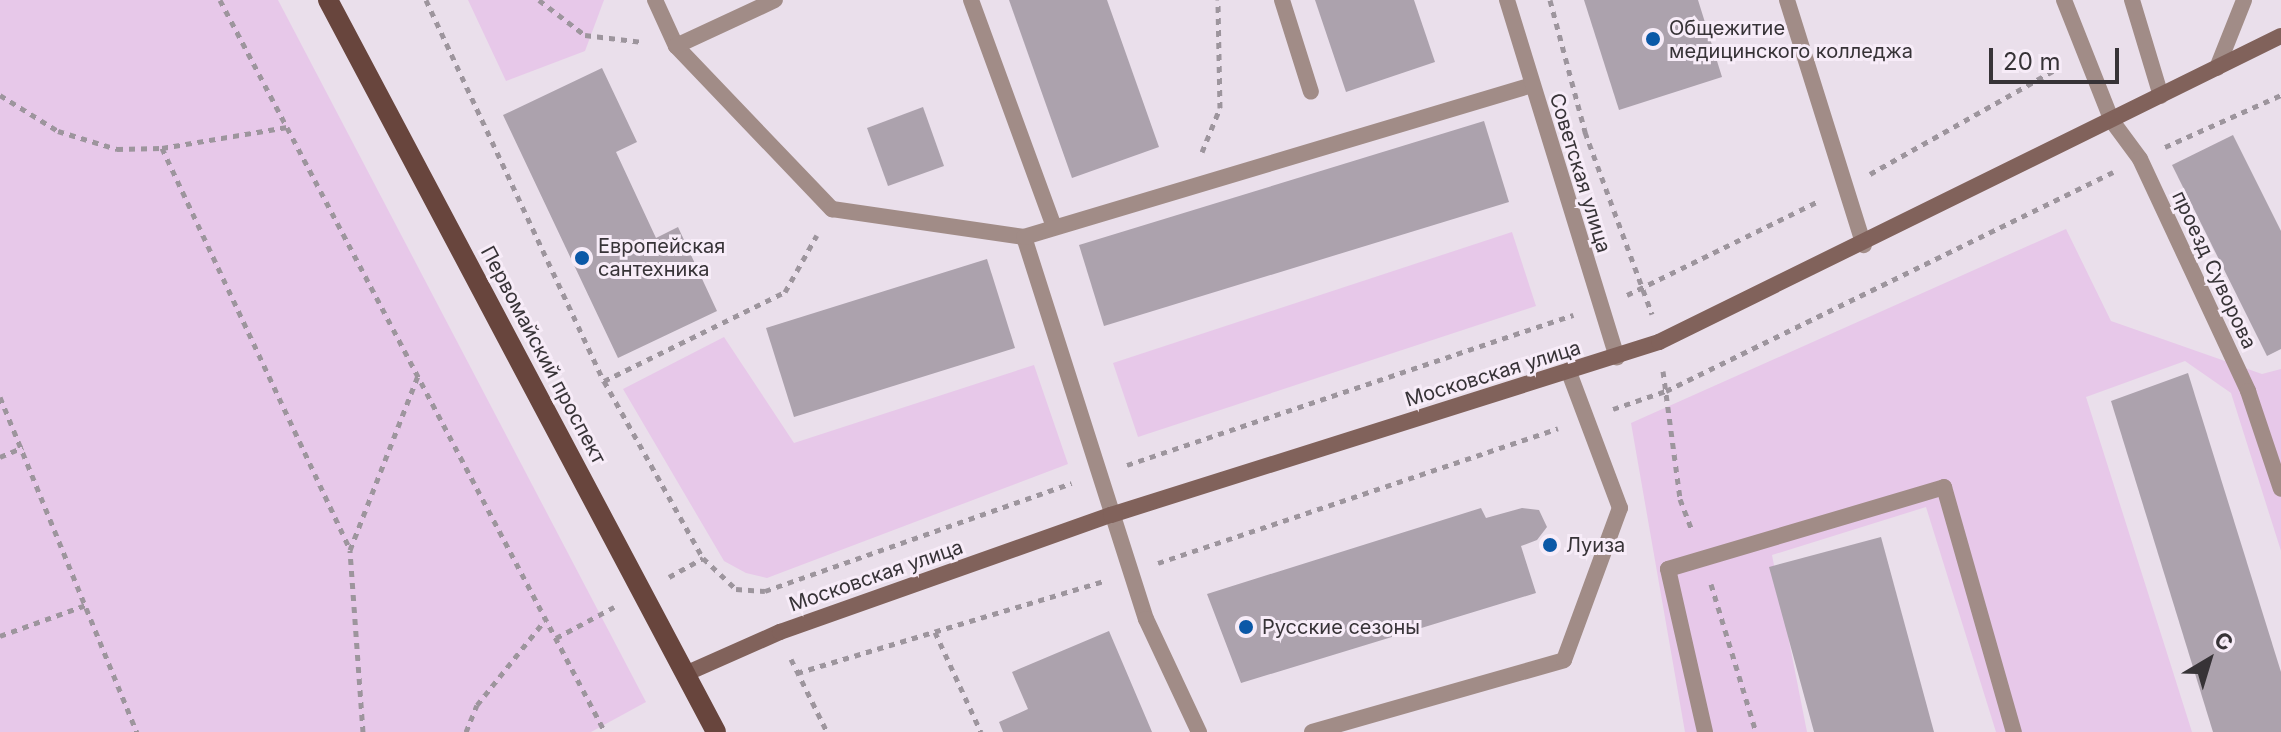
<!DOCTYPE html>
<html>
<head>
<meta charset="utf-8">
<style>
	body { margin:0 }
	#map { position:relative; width:2281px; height:732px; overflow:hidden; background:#eadfeb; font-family:Inter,sans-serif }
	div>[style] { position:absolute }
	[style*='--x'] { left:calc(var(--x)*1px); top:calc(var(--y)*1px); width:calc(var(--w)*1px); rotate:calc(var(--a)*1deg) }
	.green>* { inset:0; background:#e7c8e9 }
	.building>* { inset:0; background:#aca2ad }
	.path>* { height:5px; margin-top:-2.5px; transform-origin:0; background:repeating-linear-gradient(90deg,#9d959d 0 6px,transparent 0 12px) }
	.lane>* { height:16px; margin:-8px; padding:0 8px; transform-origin:8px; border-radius:8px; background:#a18c87 }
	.street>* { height:16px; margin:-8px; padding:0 8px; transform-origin:8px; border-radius:8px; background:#a18c87 }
	.secondary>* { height:16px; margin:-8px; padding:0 8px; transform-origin:8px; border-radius:8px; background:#81625b }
	.primary>* { height:20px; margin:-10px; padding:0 10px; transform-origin:10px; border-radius:10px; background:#68453d }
	.dots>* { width:22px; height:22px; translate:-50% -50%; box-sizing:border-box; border:4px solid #f7ecf8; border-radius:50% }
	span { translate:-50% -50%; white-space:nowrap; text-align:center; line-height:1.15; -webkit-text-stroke:6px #f7ecf8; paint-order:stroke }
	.poi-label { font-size:20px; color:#373337 }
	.left { translate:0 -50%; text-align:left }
	.street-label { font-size:20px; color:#373337 }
	.north { position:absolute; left:2169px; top:620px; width:80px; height:80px; -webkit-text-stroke:6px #f7ecf8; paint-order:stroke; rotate:38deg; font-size:22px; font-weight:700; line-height:32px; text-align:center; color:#373337 }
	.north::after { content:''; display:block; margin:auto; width:28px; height:36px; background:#373337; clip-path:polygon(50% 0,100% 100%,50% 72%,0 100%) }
	.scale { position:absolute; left:1989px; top:48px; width:130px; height:36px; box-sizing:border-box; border:4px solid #373337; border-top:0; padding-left:10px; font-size:24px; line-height:28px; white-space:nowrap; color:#373337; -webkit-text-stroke:6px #f7ecf8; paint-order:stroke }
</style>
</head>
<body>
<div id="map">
	<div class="green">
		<i style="clip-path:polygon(0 0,278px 0,646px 702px,591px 732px,0 732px)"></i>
		<i style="clip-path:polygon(468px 0,604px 0,585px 51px,506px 81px)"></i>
		<i style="clip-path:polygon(2066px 229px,2111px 321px,2262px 374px,2281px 369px,2281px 551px,2231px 393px,2185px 361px,2086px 397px,2192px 732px,1996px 732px,1926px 507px,1772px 555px,1807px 732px,1685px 732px,1631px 423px)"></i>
		<i style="clip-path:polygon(1512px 232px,1536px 306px,1138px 437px,1113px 363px)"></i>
		<i style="clip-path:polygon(724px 337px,794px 443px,1034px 365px,1068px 464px,767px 578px,746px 573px,724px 561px,623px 389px)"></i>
	</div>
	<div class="building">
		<i style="clip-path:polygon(1009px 0,1107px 0,1159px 147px,1072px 178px)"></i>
		<i style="clip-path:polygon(1315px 0,1414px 0,1435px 62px,1346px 92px)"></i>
		<i style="clip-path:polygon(1584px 0,1698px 0,1722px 77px,1619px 110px)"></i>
		<i style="clip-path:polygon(602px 68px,637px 142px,616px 152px,656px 238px,678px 227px,717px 311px,618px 358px,503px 115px)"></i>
		<i style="clip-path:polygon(923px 107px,944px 166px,888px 186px,867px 128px)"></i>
		<i style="clip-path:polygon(1484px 121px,1509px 202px,1104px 326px,1079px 245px)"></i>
		<i style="clip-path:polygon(2233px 135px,2281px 231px,2281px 349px,2267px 356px,2172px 165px)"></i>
		<i style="clip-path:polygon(987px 259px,1015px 348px,794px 417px,766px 328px)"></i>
		<i style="clip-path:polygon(2188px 373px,2281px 672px,2281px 732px,2213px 732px,2111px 401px)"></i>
		<i style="clip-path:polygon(1481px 508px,1486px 518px,1522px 508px,1539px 510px,1547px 527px,1537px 540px,1521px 546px,1536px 593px,1241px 683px,1207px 594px)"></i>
		<i style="clip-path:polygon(1881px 537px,1934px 732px,1814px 732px,1769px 567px)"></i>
		<i style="clip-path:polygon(1109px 631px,1152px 732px,1003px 732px,999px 722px,1028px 709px,1012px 672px)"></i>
	</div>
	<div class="path">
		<i style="--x:220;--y:0;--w:827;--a:62.26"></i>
		<i style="--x:426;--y:0;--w:421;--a:65"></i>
		<i style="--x:604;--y:381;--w:203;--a:60.8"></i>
		<i style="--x:703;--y:558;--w:45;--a:43.2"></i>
		<i style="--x:736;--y:589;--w:29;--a:4"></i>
		<i style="--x:765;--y:591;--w:325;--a:-19.4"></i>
		<i style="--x:539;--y:0;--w:58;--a:37.3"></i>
		<i style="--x:585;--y:35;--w:58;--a:6.9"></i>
		<i style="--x:1550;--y:0;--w:137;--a:75.1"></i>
		<i style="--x:1585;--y:132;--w:194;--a:69.8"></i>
		<i style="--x:0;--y:95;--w:68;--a:31.8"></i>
		<i style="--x:58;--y:131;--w:62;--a:17"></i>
		<i style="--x:117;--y:149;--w:45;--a:-1.3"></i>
		<i style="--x:162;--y:148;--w:127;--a:-9.5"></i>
		<i style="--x:2165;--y:147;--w:127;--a:-24.1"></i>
		<i style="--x:162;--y:148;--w:444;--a:64.9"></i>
		<i style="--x:1202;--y:152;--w:48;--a:-67.8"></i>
		<i style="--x:1220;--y:108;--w:108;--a:-91.1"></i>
		<i style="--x:1870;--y:174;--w:218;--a:-29.4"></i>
		<i style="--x:1627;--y:295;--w:214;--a:-26.1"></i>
		<i style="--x:1663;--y:371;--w:129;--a:82.4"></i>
		<i style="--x:1680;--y:499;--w:33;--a:69"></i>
		<i style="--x:604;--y:381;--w:202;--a:-26.2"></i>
		<i style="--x:785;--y:292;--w:65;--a:-60.7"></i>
		<i style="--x:0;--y:397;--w:362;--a:67.8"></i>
		<i style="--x:1613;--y:409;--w:56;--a:-18.8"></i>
		<i style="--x:1666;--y:391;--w:498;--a:-26.1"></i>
		<i style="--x:0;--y:457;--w:25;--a:-23"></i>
		<i style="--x:1127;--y:465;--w:471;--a:-18.6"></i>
		<i style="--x:1158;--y:563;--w:422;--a:-18.6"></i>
		<i style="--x:669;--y:577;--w:39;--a:-29"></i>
		<i style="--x:1711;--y:584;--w:155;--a:73.1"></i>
		<i style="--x:935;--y:632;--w:110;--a:65.3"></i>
		<i style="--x:0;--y:636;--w:91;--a:-19.8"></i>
		<i style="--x:556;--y:638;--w:66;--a:-28.1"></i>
		<i style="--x:791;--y:659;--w:81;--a:63.7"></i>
		<i style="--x:797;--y:673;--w:320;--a:-16.7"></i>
		<i style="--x:363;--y:732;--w:182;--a:-94.1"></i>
		<i style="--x:350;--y:550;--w:187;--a:-68.7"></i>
		<i style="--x:466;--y:732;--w:29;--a:-68"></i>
		<i style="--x:477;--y:705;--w:110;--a:-51.3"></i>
	</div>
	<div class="lane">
		<i style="--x:655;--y:0;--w:51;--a:65.5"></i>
		<i style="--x:676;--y:46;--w:226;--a:46.3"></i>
		<i style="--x:832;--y:209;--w:194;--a:8.3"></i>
		<i style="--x:1024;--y:237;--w:401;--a:72.3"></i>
		<i style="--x:1146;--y:619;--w:125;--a:64.9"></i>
		<i style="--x:971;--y:0;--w:242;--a:69.9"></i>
		<i style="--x:1282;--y:0;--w:96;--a:72.5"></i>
		<i style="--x:1787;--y:0;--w:257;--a:72.6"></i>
		<i style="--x:2064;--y:0;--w:130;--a:68.4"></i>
		<i style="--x:2112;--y:121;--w:47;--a:53.6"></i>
		<i style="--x:2140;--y:159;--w:256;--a:65"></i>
		<i style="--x:2248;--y:391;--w:103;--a:71.4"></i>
		<i style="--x:2132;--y:0;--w:100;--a:73.2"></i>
		<i style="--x:676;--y:46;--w:109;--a:-24.9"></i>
		<i style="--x:2217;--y:68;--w:73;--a:-68.3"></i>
		<i style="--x:1024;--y:237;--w:530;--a:-16.66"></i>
		<i style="--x:1668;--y:569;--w:288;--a:-16.5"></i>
		<i style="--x:1944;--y:487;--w:255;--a:74.1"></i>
		<i style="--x:1312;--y:732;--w:262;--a:-15.9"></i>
		<i style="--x:1564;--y:660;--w:162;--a:-69.8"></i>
		<i style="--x:1620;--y:508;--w:147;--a:-110.6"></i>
	</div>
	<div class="street">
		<i style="--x:1507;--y:0;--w:374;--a:72.9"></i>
		<i style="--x:1668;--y:569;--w:167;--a:77.2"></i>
	</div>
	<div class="secondary">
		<i style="--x:685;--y:674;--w:104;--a:-23.9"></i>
		<i style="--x:780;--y:632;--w:351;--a:-19.5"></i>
		<i style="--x:1111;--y:515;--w:575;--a:-17.52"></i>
		<i style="--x:1659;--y:342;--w:693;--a:-26.2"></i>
	</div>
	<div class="primary">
		<i style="--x:328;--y:0;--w:828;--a:62.07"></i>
	</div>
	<div class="dots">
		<i style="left:1653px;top:39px;background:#0b58a7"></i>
		<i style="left:582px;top:258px;background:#0b58a7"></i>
		<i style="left:1550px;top:545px;background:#0b58a7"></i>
		<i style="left:1246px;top:627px;background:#0b58a7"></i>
	</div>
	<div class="poi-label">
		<span class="left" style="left:1669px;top:40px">Общежитие<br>медицинского колледжа</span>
		<span class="left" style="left:598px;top:258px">Европейская<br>сантехника</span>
		<span class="left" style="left:1566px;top:545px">Луиза</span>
		<span class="left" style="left:1262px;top:627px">Русские сезоны</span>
	</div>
	<div class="street-label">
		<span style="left:1580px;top:173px;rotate:73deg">Советская улица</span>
		<span style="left:2214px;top:270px;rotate:65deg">проезд Суворова</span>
		<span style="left:543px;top:355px;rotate:62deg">Первомайский проспект</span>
		<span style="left:1493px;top:374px;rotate:-17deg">Московская улица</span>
		<span style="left:876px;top:576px;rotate:-19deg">Московская улица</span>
	</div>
	<div class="north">С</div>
	<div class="scale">20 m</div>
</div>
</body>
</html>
